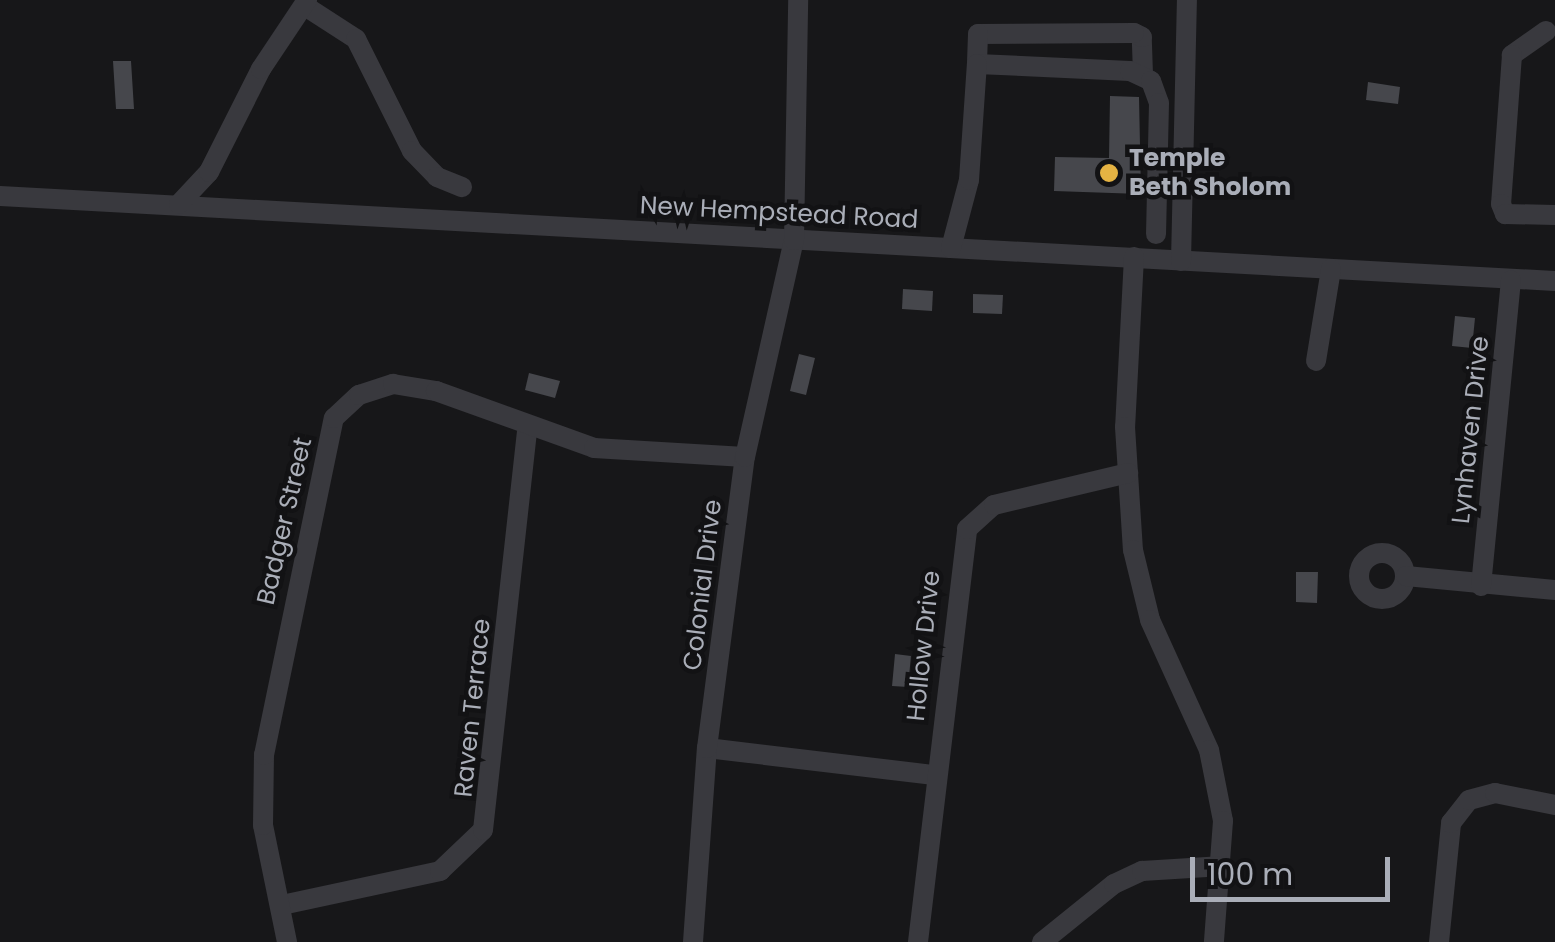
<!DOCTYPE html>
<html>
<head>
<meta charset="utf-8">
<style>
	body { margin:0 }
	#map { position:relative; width:1555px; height:942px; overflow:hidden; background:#171719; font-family:Poppins,sans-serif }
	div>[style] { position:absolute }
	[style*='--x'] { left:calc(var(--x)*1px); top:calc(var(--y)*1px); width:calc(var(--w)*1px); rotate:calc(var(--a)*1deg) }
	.building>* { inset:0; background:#46474c }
	.minor>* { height:20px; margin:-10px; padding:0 10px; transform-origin:10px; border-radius:10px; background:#39393e }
	.minor>.ring { margin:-10px; padding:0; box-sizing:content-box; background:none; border:20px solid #39393e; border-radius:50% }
	.dots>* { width:28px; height:28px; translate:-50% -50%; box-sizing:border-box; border:5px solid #121214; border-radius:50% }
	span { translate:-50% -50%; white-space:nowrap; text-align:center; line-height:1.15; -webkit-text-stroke:9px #121214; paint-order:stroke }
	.poi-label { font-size:25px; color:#aaaeb8; font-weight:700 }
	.left { translate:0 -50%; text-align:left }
	.street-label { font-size:25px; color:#aaaeb8 }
	.scale { position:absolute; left:1190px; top:857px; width:200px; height:45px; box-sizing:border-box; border:5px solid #aaaeb8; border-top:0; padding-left:12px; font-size:30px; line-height:35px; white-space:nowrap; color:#aaaeb8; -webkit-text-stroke:8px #121214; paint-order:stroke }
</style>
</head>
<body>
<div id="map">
	<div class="building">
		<i style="clip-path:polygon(113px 61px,131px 61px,134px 109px,116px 109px)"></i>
		<i style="clip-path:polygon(1368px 82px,1400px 87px,1398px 104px,1366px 100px)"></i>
		<i style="clip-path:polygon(1110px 96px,1139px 97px,1141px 194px,1054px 191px,1055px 157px,1109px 158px)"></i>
		<i style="clip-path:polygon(903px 289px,933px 291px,932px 311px,902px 309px)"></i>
		<i style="clip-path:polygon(973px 294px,1003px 295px,1002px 314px,973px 313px)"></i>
		<i style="clip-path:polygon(1455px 316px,1475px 318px,1472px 348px,1452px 346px)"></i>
		<i style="clip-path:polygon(799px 354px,815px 358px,806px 395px,790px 391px)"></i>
		<i style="clip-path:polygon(529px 373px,560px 381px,555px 398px,525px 390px)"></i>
		<i style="clip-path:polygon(1296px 572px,1318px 572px,1317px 603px,1296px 602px)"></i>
		<i style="clip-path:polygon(895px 654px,911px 656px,908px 687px,892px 686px)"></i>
	</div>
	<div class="minor">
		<i style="--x:305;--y:6;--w:61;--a:32.9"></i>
		<i style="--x:356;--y:39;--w:125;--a:63.4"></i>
		<i style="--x:412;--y:151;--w:36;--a:46"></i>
		<i style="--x:437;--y:177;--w:27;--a:22"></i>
		<i style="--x:1546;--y:31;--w:42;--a:144.8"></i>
		<i style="--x:1512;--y:55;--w:149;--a:94.2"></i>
		<i style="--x:1501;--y:204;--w:11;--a:68"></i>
		<i style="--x:1505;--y:214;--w:50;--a:1.1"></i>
		<i style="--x:1143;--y:74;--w:37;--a:-92"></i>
		<i style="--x:1142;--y:37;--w:9;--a:-153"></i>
		<i style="--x:1134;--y:33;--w:156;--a:179.6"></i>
		<i style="--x:978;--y:34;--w:30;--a:92"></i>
		<i style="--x:977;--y:64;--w:153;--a:2.6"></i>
		<i style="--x:1130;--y:71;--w:23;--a:25"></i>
		<i style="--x:1151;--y:81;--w:23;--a:70"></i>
		<i style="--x:1159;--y:103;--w:131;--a:91.3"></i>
		<i style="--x:0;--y:196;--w:1557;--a:3.13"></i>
		<i style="--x:179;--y:204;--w:44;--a:-46.8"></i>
		<i style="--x:209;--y:172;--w:115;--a:-63.2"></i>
		<i style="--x:261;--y:69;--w:83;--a:-56.3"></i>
		<i style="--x:951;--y:248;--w:70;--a:-75.2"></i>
		<i style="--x:969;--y:180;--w:116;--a:-86.1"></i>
		<i style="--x:1134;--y:257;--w:170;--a:93"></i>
		<i style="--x:1125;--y:427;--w:123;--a:86.3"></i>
		<i style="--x:1133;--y:550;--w:72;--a:76.3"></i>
		<i style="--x:1150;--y:620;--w:143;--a:65.6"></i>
		<i style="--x:1209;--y:750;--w:72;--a:78.8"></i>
		<i style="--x:1223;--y:821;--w:121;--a:94.3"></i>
		<i style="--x:1181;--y:261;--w:261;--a:-88.7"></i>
		<i style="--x:1316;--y:361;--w:93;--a:-80.7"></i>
		<i class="ring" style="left:1359px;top:553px;width:26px;height:26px"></i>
		<i style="--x:1406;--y:576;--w:150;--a:5.4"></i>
		<i style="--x:1481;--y:586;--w:307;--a:-84.4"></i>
		<i style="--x:707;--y:748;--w:229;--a:6.8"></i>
		<i style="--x:282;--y:905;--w:162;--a:-12.1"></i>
		<i style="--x:440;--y:871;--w:59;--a:-43.6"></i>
		<i style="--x:483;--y:830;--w:402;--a:-83.7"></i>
		<i style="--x:287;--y:942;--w:119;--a:-101.6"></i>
		<i style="--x:263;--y:825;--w:70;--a:-89.2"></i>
		<i style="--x:264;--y:755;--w:344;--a:-78.3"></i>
		<i style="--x:334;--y:418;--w:34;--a:-43"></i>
		<i style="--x:359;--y:395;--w:36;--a:-18"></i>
		<i style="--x:393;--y:384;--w:44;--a:9.2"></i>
		<i style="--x:436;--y:391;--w:168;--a:19.8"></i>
		<i style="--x:594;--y:448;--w:151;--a:3.4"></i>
		<i style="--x:693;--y:942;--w:195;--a:-85.9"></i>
		<i style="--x:707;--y:748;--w:293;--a:-82.6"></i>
		<i style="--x:745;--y:457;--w:222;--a:-77.3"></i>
		<i style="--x:794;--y:240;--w:240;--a:-89"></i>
		<i style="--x:918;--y:942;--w:416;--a:-83.2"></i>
		<i style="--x:967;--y:529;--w:36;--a:-42"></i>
		<i style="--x:994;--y:505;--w:138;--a:-13.4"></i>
		<i style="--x:1042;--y:942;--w:92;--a:-38.9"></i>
		<i style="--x:1114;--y:884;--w:31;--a:-25"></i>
		<i style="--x:1142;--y:871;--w:81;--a:-3.5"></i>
		<i style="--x:1439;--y:942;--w:120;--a:-84.2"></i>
		<i style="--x:1451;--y:823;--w:29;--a:-52"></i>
		<i style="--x:1469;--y:800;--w:27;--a:-15"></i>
		<i style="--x:1495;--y:793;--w:61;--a:11.3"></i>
	</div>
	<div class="dots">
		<i style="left:1109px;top:173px;background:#e5b343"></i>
	</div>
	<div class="poi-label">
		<span class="left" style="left:1129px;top:173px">Temple<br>Beth Sholom</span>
	</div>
	<div class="street-label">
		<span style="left:779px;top:213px;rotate:3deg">New Hempstead Road</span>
		<span style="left:1471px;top:430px;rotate:-84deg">Lynhaven Drive</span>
		<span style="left:285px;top:521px;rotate:-77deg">Badger Street</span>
		<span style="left:703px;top:585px;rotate:-83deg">Colonial Drive</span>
		<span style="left:924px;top:646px;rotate:-84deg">Hollow Drive</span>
		<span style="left:473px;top:708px;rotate:-84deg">Raven Terrace</span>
	</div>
	<div class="scale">100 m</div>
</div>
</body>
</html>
